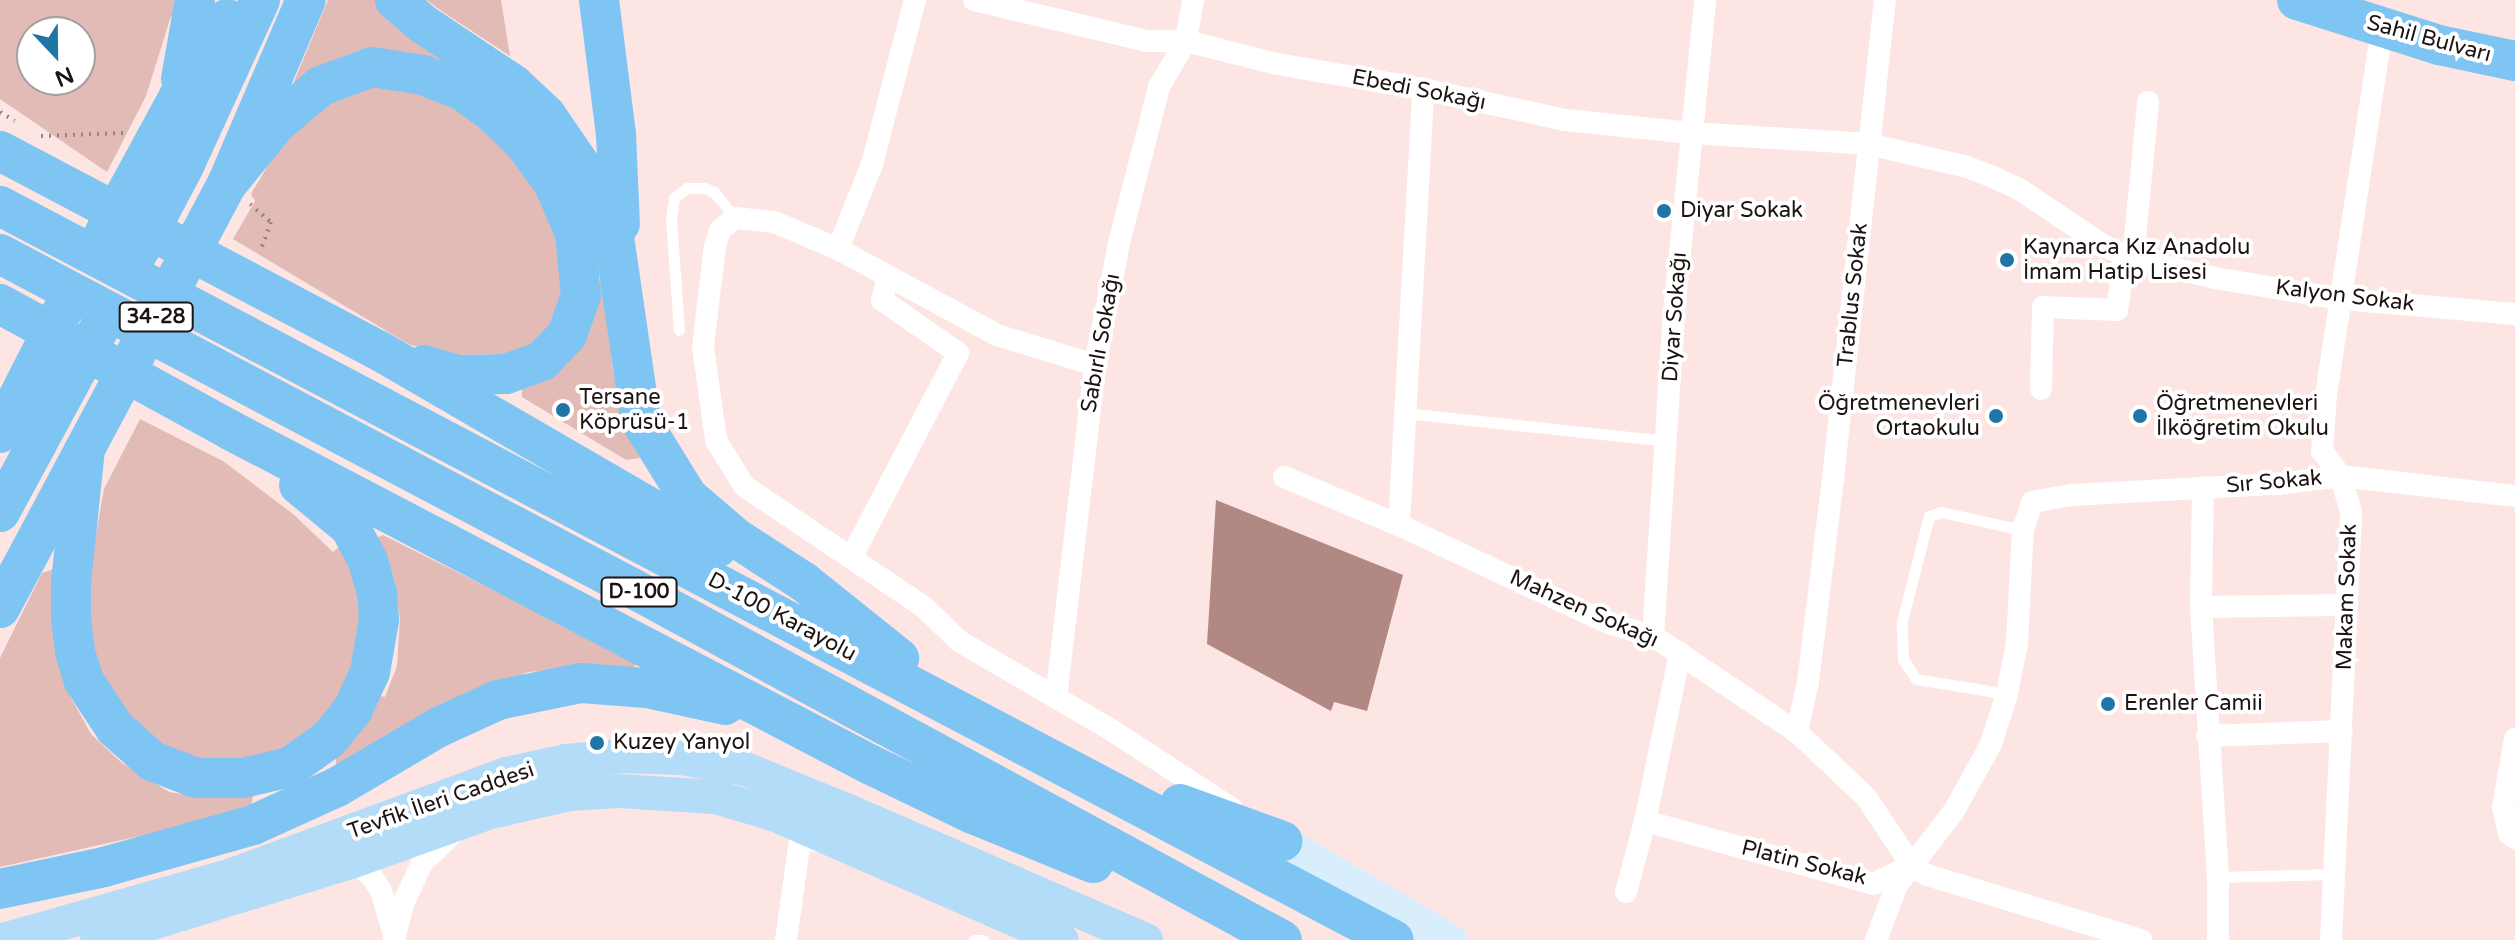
<!DOCTYPE html>
<html>
<head>
<meta charset="utf-8">
<style>
	body { margin:0 }
	#map { position:relative; width:2515px; height:940px; overflow:hidden; background:#fce5e3; font-family:"Varela Round",sans-serif }
	div>[style] { position:absolute }
	[style*='--x'] { left:calc(var(--x)*1px); top:calc(var(--y)*1px); width:calc(var(--w)*1px); rotate:calc(var(--a)*1deg) }
	.green>* { inset:0; background:#e2bab6 }
	.water>* { inset:0; background:#b28884 }
	.path>* { height:4px; margin-top:-2px; transform-origin:0; background:repeating-linear-gradient(90deg,#958483 0 2px,transparent 0 8px) }
	.lane>* { height:11px; margin:-5.5px; padding:0 5.5px; transform-origin:5.5px; border-radius:5.5px; background:#fff }
	.street>* { height:22px; margin:-11px; padding:0 11px; transform-origin:11px; border-radius:11px; background:#fff }
	.secondary>* { height:32px; margin:-16px; padding:0 16px; transform-origin:16px; border-radius:16px; background:#d8eefc }
	.primary>* { height:34px; margin:-17px; padding:0 17px; transform-origin:17px; border-radius:17px; background:#b2dcf8 }
	.highway>* { height:40px; margin:-20px; padding:0 20px; transform-origin:20px; border-radius:20px; background:#7ec5f4 }
	.dots>* { width:22px; height:22px; translate:-50% -50%; box-sizing:border-box; border:4px solid #fff; border-radius:50% }
	span { translate:-50% -50%; white-space:nowrap; text-align:center; line-height:1.15; -webkit-text-stroke:8px #fff; paint-order:stroke }
	.shield-label span { padding:2px 6px; background:#fff; border:2px solid; border-radius:6px; -webkit-text-stroke-width:0 }
	.shield-label { font-size:20px; color:#1c1312; font-weight:700 }
	.street-label { font-size:22px; color:#1c1312 }
	.poi-label { font-size:22px; color:#1c1312 }
	.left { translate:0 -50%; text-align:left }
	.right { translate:-100% -50%; text-align:right }
	.north { position:absolute; left:16px; top:16px; width:80px; height:80px; box-sizing:border-box; background:#fff; border:2px solid #a4a1a0; border-radius:50%; rotate:158deg; font-size:22px; font-weight:700; line-height:32px; text-align:center; color:#1c1312 }
	.north::after { content:''; display:block; margin:auto; width:28px; height:36px; background:#1f75a4; clip-path:polygon(50% 0,100% 100%,50% 72%,0 100%) }
</style>
</head>
<body>
<div id="map">
	<div class="green">
		<i style="clip-path:polygon(evenodd,0 0,179px 0,178px 19px,171px 16px,146px 96px,107px 172px,0 99px,0 0,32px 32px,80px 32px,80px 80px,32px 80px,32px 32px)"></i>
		<i style="clip-path:polygon(328px 0,379px 0,450px 63px,291px 89px)"></i>
		<i style="clip-path:polygon(426px 0,501px 0,510px 56px,446px 14px)"></i>
		<i style="clip-path:polygon(356px 88px,388px 88px,435px 97px,468px 114px,495px 139px,540px 195px,557px 233px,566px 273px,559px 316px,537px 345px,507px 354px,453px 355px,410px 345px,233px 239px,255px 201px,251px 194px,289px 130px,322px 104px)"></i>
		<i style="clip-path:polygon(604px 250px,612px 364px,621px 412px,640px 458px,626px 460px,522px 397px,522px 384px,597px 308px)"></i>
		<i style="clip-path:polygon(140px 419px,223px 461px,293px 514px,333px 552px,341px 546px,362px 596px,362px 629px,343px 706px,273px 760px,185px 761px,118px 720px,84px 637px,89px 573px,104px 489px)"></i>
		<i style="clip-path:polygon(383px 535px,639px 663px,624px 673px,585px 667px,528px 672px,440px 705px,336px 768px,336px 753px,380px 696px,385px 697px,397px 666px,400px 619px,395px 582px,385px 553px,375px 539px)"></i>
		<i style="clip-path:polygon(54px 569px,59px 658px,70px 696px,91px 734px,122px 763px,169px 792px,206px 798px,254px 792px,251px 806px,190px 825px,0 867px,0 658px,42px 573px)"></i>
	</div>
	<div class="water">
		<i style="clip-path:polygon(1216px 500px,1403px 575px,1367px 711px,1334px 702px,1331px 711px,1207px 644px)"></i>
	</div>
	<div class="path">
		<i style="--x:0;--y:112;--w:17;--a:31"></i>
		<i style="--x:41;--y:136;--w:82;--a:-2.1"></i>
		<i style="--x:250;--y:204;--w:28;--a:41"></i>
		<i style="--x:271;--y:222;--w:32;--a:110"></i>
	</div>
	<div class="lane">
		<i style="--x:679;--y:330;--w:112;--a:-94.1"></i>
		<i style="--x:671;--y:218;--w:20;--a:-81"></i>
		<i style="--x:674;--y:198;--w:16;--a:-38"></i>
		<i style="--x:687;--y:188;--w:18;--a:0"></i>
		<i style="--x:705;--y:188;--w:10;--a:24"></i>
		<i style="--x:714;--y:192;--w:33;--a:51"></i>
		<i style="--x:1405;--y:413;--w:262;--a:6.1"></i>
		<i style="--x:2007;--y:694;--w:92;--a:-170.6"></i>
		<i style="--x:1916;--y:679;--w:24;--a:-123"></i>
		<i style="--x:1903;--y:659;--w:38;--a:-92"></i>
		<i style="--x:1902;--y:621;--w:108;--a:-75.6"></i>
		<i style="--x:1929;--y:516;--w:13;--a:-18"></i>
		<i style="--x:1941;--y:512;--w:84;--a:12.4"></i>
		<i style="--x:2218;--y:877;--w:117;--a:-1.5"></i>
		<i style="--x:974;--y:940;--w:9;--a:0"></i>
	</div>
	<div class="street">
		<i style="--x:974;--y:0;--w:178;--a:13.3"></i>
		<i style="--x:1147;--y:41;--w:39;--a:0"></i>
		<i style="--x:1186;--y:41;--w:94;--a:14.2"></i>
		<i style="--x:1277;--y:64;--w:148;--a:9.7"></i>
		<i style="--x:1423;--y:89;--w:145;--a:12.3"></i>
		<i style="--x:1565;--y:120;--w:127;--a:5.9"></i>
		<i style="--x:1691;--y:133;--w:178;--a:3.5"></i>
		<i style="--x:1869;--y:144;--w:101;--a:13.2"></i>
		<i style="--x:1967;--y:167;--w:26;--a:21"></i>
		<i style="--x:1991;--y:176;--w:31;--a:25"></i>
		<i style="--x:2019;--y:189;--w:102;--a:33.8"></i>
		<i style="--x:2104;--y:246;--w:32;--a:24"></i>
		<i style="--x:2133;--y:259;--w:84;--a:13"></i>
		<i style="--x:2215;--y:278;--w:128;--a:9.5"></i>
		<i style="--x:2341;--y:299;--w:175;--a:4.9"></i>
		<i style="--x:838;--y:249;--w:92;--a:-68.2"></i>
		<i style="--x:872;--y:164;--w:170;--a:-75.3"></i>
		<i style="--x:2133;--y:259;--w:158;--a:-84.5"></i>
		<i style="--x:1095;--y:365;--w:102;--a:-163"></i>
		<i style="--x:997;--y:335;--w:181;--a:-151.6"></i>
		<i style="--x:838;--y:249;--w:69;--a:-157.1"></i>
		<i style="--x:774;--y:222;--w:39;--a:-174"></i>
		<i style="--x:735;--y:218;--w:19;--a:141"></i>
		<i style="--x:720;--y:230;--w:17;--a:107"></i>
		<i style="--x:715;--y:246;--w:102;--a:96.8"></i>
		<i style="--x:703;--y:347;--w:94;--a:82"></i>
		<i style="--x:716;--y:440;--w:54;--a:58.7"></i>
		<i style="--x:744;--y:486;--w:217;--a:33.9"></i>
		<i style="--x:924;--y:607;--w:49;--a:44.2"></i>
		<i style="--x:959;--y:641;--w:178;--a:30.3"></i>
		<i style="--x:1113;--y:731;--w:141;--a:33.1"></i>
		<i style="--x:2041;--y:389;--w:82;--a:-88.6"></i>
		<i style="--x:2043;--y:307;--w:74;--a:2.3"></i>
		<i style="--x:2117;--y:310;--w:56;--a:-81.7"></i>
		<i style="--x:1284;--y:477;--w:125;--a:22.7"></i>
		<i style="--x:1399;--y:525;--w:231;--a:25.1"></i>
		<i style="--x:1608;--y:623;--w:47;--a:16.1"></i>
		<i style="--x:1653;--y:636;--w:173;--a:33.7"></i>
		<i style="--x:1797;--y:732;--w:95;--a:43.3"></i>
		<i style="--x:1866;--y:797;--w:83;--a:56.3"></i>
		<i style="--x:1912;--y:866;--w:17;--a:31"></i>
		<i style="--x:1927;--y:875;--w:224;--a:16.9"></i>
		<i style="--x:2203;--y:487;--w:120;--a:91"></i>
		<i style="--x:2201;--y:607;--w:271;--a:86.4"></i>
		<i style="--x:2218;--y:877;--w:63;--a:90"></i>
		<i style="--x:1399;--y:525;--w:437;--a:-86.8"></i>
		<i style="--x:852;--y:556;--w:229;--a:-62.4"></i>
		<i style="--x:958;--y:353;--w:93;--a:-145.1"></i>
		<i style="--x:882;--y:300;--w:24;--a:-75"></i>
		<i style="--x:2201;--y:607;--w:146;--a:-0.8"></i>
		<i style="--x:1653;--y:636;--w:324;--a:-86.3"></i>
		<i style="--x:1674;--y:313;--w:315;--a:-84.3"></i>
		<i style="--x:1056;--y:698;--w:335;--a:-83.3"></i>
		<i style="--x:1095;--y:365;--w:128;--a:-78.8"></i>
		<i style="--x:1120;--y:239;--w:157;--a:-75.6"></i>
		<i style="--x:1159;--y:87;--w:53;--a:-59.6"></i>
		<i style="--x:1186;--y:41;--w:42;--a:-80.3"></i>
		<i style="--x:1797;--y:732;--w:51;--a:-77.6"></i>
		<i style="--x:1808;--y:682;--w:206;--a:-83"></i>
		<i style="--x:1833;--y:478;--w:481;--a:-83.8"></i>
		<i style="--x:2207;--y:736;--w:135;--a:-2.1"></i>
		<i style="--x:2515;--y:739;--w:69;--a:100"></i>
		<i style="--x:2503;--y:807;--w:28;--a:77"></i>
		<i style="--x:2509;--y:834;--w:7;--a:34"></i>
		<i style="--x:1645;--y:821;--w:237;--a:15.4"></i>
		<i style="--x:1873;--y:884;--w:41;--a:-25.9"></i>
		<i style="--x:351;--y:862;--w:24;--a:33"></i>
		<i style="--x:371;--y:875;--w:19;--a:58"></i>
		<i style="--x:381;--y:891;--w:46;--a:73.5"></i>
		<i style="--x:1626;--y:892;--w:73;--a:-75"></i>
		<i style="--x:1645;--y:821;--w:172;--a:-78.2"></i>
		<i style="--x:394;--y:940;--w:37;--a:-76"></i>
		<i style="--x:403;--y:904;--w:45;--a:-65.1"></i>
		<i style="--x:422;--y:863;--w:46;--a:-44.1"></i>
		<i style="--x:786;--y:940;--w:101;--a:-82"></i>
		<i style="--x:800;--y:840;--w:26;--a:2"></i>
		<i style="--x:1876;--y:940;--w:59;--a:-69.1"></i>
		<i style="--x:1897;--y:885;--w:93;--a:-52.4"></i>
		<i style="--x:1954;--y:811;--w:77;--a:-61.1"></i>
		<i style="--x:1991;--y:744;--w:52;--a:-72.3"></i>
		<i style="--x:2007;--y:694;--w:52;--a:-78.9"></i>
		<i style="--x:2017;--y:643;--w:113;--a:-87"></i>
		<i style="--x:2023;--y:530;--w:29;--a:-72"></i>
		<i style="--x:2032;--y:502;--w:41;--a:-9.9"></i>
		<i style="--x:2072;--y:495;--w:206;--a:-3.1"></i>
		<i style="--x:2278;--y:484;--w:64;--a:-7.2"></i>
		<i style="--x:2341;--y:476;--w:175;--a:6.6"></i>
		<i style="--x:2331;--y:940;--w:428;--a:-87.3"></i>
		<i style="--x:2351;--y:512;--w:37;--a:-106"></i>
		<i style="--x:2341;--y:476;--w:31;--a:-127"></i>
		<i style="--x:2322;--y:451;--w:56;--a:-85.9"></i>
		<i style="--x:2326;--y:395;--w:372;--a:-81.3"></i>
	</div>
	<div class="secondary">
		<i style="--x:1282;--y:841;--w:196;--a:30.4"></i>
	</div>
	<div class="primary">
		<i style="--x:3;--y:940;--w:238;--a:-15.8"></i>
		<i style="--x:232;--y:875;--w:293;--a:-20.2"></i>
		<i style="--x:507;--y:774;--w:60;--a:-12.4"></i>
		<i style="--x:566;--y:761;--w:57;--a:-5"></i>
		<i style="--x:623;--y:756;--w:58;--a:2"></i>
		<i style="--x:681;--y:758;--w:65;--a:9.8"></i>
		<i style="--x:745;--y:769;--w:114;--a:22.1"></i>
		<i style="--x:851;--y:812;--w:322;--a:23.5"></i>
		<i style="--x:97;--y:940;--w:266;--a:-17.1"></i>
		<i style="--x:351;--y:862;--w:145;--a:-19.8"></i>
		<i style="--x:487;--y:813;--w:84;--a:-13"></i>
		<i style="--x:569;--y:794;--w:50;--a:-3.4"></i>
		<i style="--x:619;--y:791;--w:96;--a:3.6"></i>
		<i style="--x:715;--y:797;--w:60;--a:16.3"></i>
		<i style="--x:773;--y:814;--w:315;--a:23.6"></i>
	</div>
	<div class="highway">
		<i style="--x:395;--y:0;--w:37;--a:41"></i>
		<i style="--x:423;--y:24;--w:110;--a:33.8"></i>
		<i style="--x:514;--y:85;--w:44;--a:43.2"></i>
		<i style="--x:546;--y:115;--w:85;--a:55.6"></i>
		<i style="--x:594;--y:185;--w:56;--a:69"></i>
		<i style="--x:614;--y:237;--w:186;--a:81.7"></i>
		<i style="--x:641;--y:421;--w:89;--a:58.3"></i>
		<i style="--x:688;--y:497;--w:63;--a:40.5"></i>
		<i style="--x:736;--y:538;--w:81;--a:32.9"></i>
		<i style="--x:804;--y:582;--w:122;--a:38.7"></i>
		<i style="--x:599;--y:0;--w:135;--a:82.8"></i>
		<i style="--x:616;--y:134;--w:90;--a:87.5"></i>
		<i style="--x:2297;--y:0;--w:149;--a:17.6"></i>
		<i style="--x:2439;--y:45;--w:78;--a:11.9"></i>
		<i style="--x:181;--y:79;--w:80;--a:-80"></i>
		<i style="--x:0;--y:151;--w:427;--a:27.8"></i>
		<i style="--x:378;--y:350;--w:393;--a:30.1"></i>
		<i style="--x:227;--y:184;--w:79;--a:-50.7"></i>
		<i style="--x:277;--y:123;--w:57;--a:-40.1"></i>
		<i style="--x:321;--y:86;--w:54;--a:-20.4"></i>
		<i style="--x:372;--y:67;--w:52;--a:8.9"></i>
		<i style="--x:423;--y:75;--w:43;--a:21.8"></i>
		<i style="--x:463;--y:91;--w:37;--a:36"></i>
		<i style="--x:493;--y:113;--w:42;--a:44"></i>
		<i style="--x:523;--y:142;--w:50;--a:53.1"></i>
		<i style="--x:553;--y:182;--w:56;--a:66.7"></i>
		<i style="--x:575;--y:233;--w:62;--a:84.5"></i>
		<i style="--x:581;--y:295;--w:42;--a:109.3"></i>
		<i style="--x:567;--y:335;--w:36;--a:134"></i>
		<i style="--x:542;--y:361;--w:38;--a:160"></i>
		<i style="--x:506;--y:374;--w:49;--a:178.8"></i>
		<i style="--x:457;--y:375;--w:34;--a:-163"></i>
		<i style="--x:0;--y:206;--w:1575;--a:27.77"></i>
		<i style="--x:104;--y:234;--w:155;--a:-61.4"></i>
		<i style="--x:178;--y:98;--w:93;--a:-58.2"></i>
		<i style="--x:139;--y:251;--w:96;--a:-62.1"></i>
		<i style="--x:184;--y:166;--w:183;--a:-65.4"></i>
		<i style="--x:0;--y:254;--w:715;--a:27.86"></i>
		<i style="--x:632;--y:588;--w:739;--a:28.44"></i>
		<i style="--x:178;--y:276;--w:104;--a:-62"></i>
		<i style="--x:227;--y:184;--w:200;--a:-66.8"></i>
		<i style="--x:0;--y:304;--w:262;--a:28.7"></i>
		<i style="--x:230;--y:430;--w:721;--a:27.6"></i>
		<i style="--x:869;--y:764;--w:115;--a:25.7"></i>
		<i style="--x:973;--y:814;--w:130;--a:22.2"></i>
		<i style="--x:0;--y:433;--w:140;--a:-62.9"></i>
		<i style="--x:85;--y:449;--w:135;--a:96"></i>
		<i style="--x:71;--y:583;--w:36;--a:90"></i>
		<i style="--x:71;--y:619;--w:33;--a:83"></i>
		<i style="--x:75;--y:652;--w:30;--a:73"></i>
		<i style="--x:84;--y:681;--w:56;--a:56.6"></i>
		<i style="--x:115;--y:728;--w:50;--a:41.7"></i>
		<i style="--x:152;--y:761;--w:47;--a:21.1"></i>
		<i style="--x:196;--y:778;--w:47;--a:0"></i>
		<i style="--x:243;--y:778;--w:48;--a:-13.2"></i>
		<i style="--x:290;--y:767;--w:48;--a:-35.7"></i>
		<i style="--x:329;--y:739;--w:38;--a:-51"></i>
		<i style="--x:353;--y:709;--w:41;--a:-65.3"></i>
		<i style="--x:370;--y:672;--w:53;--a:-80.2"></i>
		<i style="--x:379;--y:620;--w:27;--a:-94"></i>
		<i style="--x:377;--y:593;--w:33;--a:-106"></i>
		<i style="--x:368;--y:561;--w:38;--a:-118"></i>
		<i style="--x:350;--y:527;--w:66;--a:-140.5"></i>
		<i style="--x:0;--y:512;--w:208;--a:-61.6"></i>
		<i style="--x:0;--y:608;--w:293;--a:-61.9"></i>
		<i style="--x:1180;--y:804;--w:109;--a:19.9"></i>
		<i style="--x:0;--y:889;--w:106;--a:-11.9"></i>
		<i style="--x:104;--y:867;--w:155;--a:-15.7"></i>
		<i style="--x:253;--y:825;--w:92;--a:-24.3"></i>
		<i style="--x:337;--y:787;--w:118;--a:-30.5"></i>
		<i style="--x:439;--y:727;--w:65;--a:-24.6"></i>
		<i style="--x:498;--y:700;--w:85;--a:-11.6"></i>
		<i style="--x:581;--y:683;--w:66;--a:4.3"></i>
		<i style="--x:647;--y:688;--w:80;--a:12.3"></i>
	</div>
	<div class="dots">
		<i style="left:1664px;top:211px;background:#1f75a4"></i>
		<i style="left:2007px;top:260px;background:#1f75a4"></i>
		<i style="left:563px;top:410px;background:#1f75a4"></i>
		<i style="left:1996px;top:416px;background:#1f75a4"></i>
		<i style="left:2140px;top:416px;background:#1f75a4"></i>
		<i style="left:2108px;top:704px;background:#1f75a4"></i>
		<i style="left:597px;top:743px;background:#1f75a4"></i>
	</div>
	<div class="shield-label">
		<span style="left:156px;top:317px">34-28</span>
		<span style="left:639px;top:592px">D-100</span>
	</div>
	<div class="street-label">
		<span style="left:2429px;top:39px;rotate:15deg">Sahil Bulvarı</span>
		<span style="left:1419px;top:90px;rotate:11deg">Ebedi Sokağı</span>
		<span style="left:1853px;top:295px;rotate:-84deg">Trablus Sokak</span>
		<span style="left:2345px;top:296px;rotate:7deg">Kalyon Sokak</span>
		<span style="left:1675px;top:317px;rotate:-86deg">Diyar Sokağı</span>
		<span style="left:1101px;top:343px;rotate:-80deg">Sabırlı Sokağı</span>
		<span style="left:2274px;top:482px;rotate:-5deg">Sır Sokak</span>
		<span style="left:2347px;top:597px;rotate:-88deg">Makam Sokak</span>
		<span style="left:1584px;top:609px;rotate:24deg">Mahzen Sokağı</span>
		<span style="left:782px;top:617px;rotate:28deg">D-100 Karayolu</span>
		<span style="left:441px;top:801px;rotate:-19deg">Tevfik İleri Caddesi</span>
		<span style="left:1804px;top:863px;rotate:14deg">Platin Sokak</span>
	</div>
	<div class="poi-label">
		<span class="left" style="left:1680px;top:211px">Diyar Sokak</span>
		<span class="left" style="left:2023px;top:260px">Kaynarca Kız Anadolu<br>İmam Hatip Lisesi</span>
		<span class="left" style="left:579px;top:410px">Tersane<br>Köprüsü-1</span>
		<span class="right" style="left:1980px;top:416px">Öğretmenevleri<br>Ortaokulu</span>
		<span class="left" style="left:2156px;top:416px">Öğretmenevleri<br>İlköğretim Okulu</span>
		<span class="left" style="left:2124px;top:704px">Erenler Camii</span>
		<span class="left" style="left:613px;top:743px">Kuzey Yanyol</span>
	</div>
	<div class="north">N</div>
</div>
</body>
</html>
